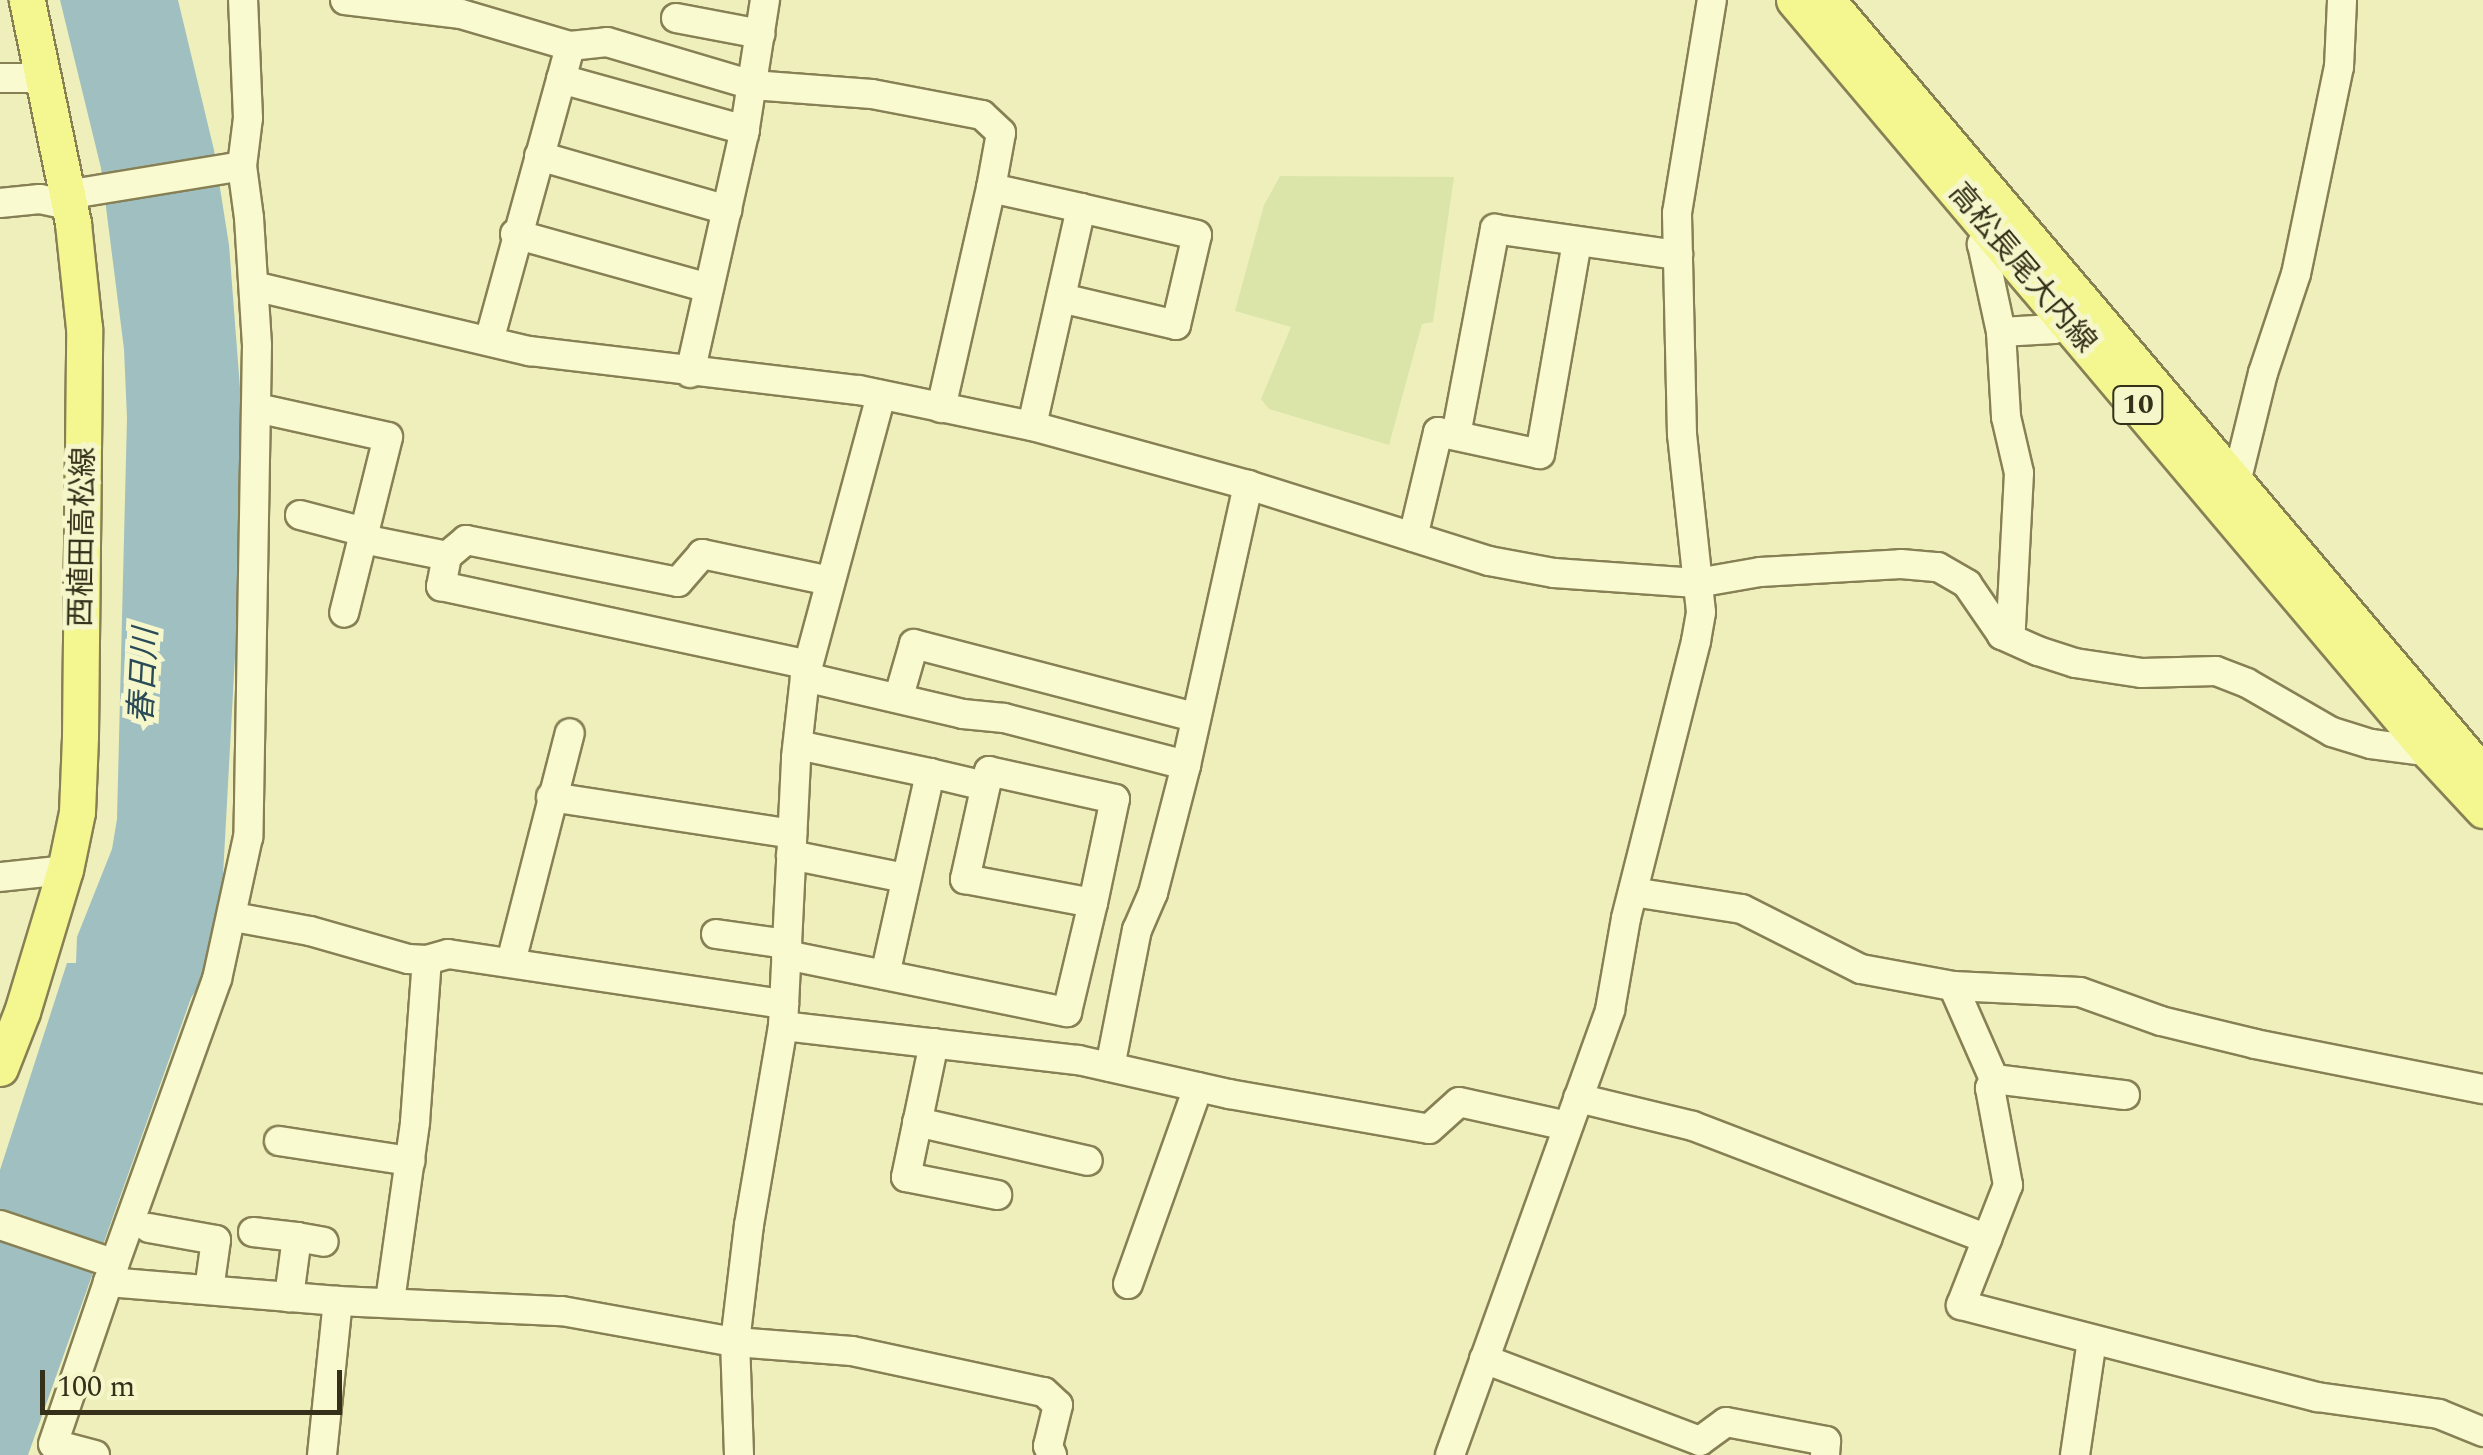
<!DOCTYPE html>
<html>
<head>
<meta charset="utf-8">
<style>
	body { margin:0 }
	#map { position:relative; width:2483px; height:1455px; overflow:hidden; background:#eeefbb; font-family:Spectral,"Noto Sans JP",serif }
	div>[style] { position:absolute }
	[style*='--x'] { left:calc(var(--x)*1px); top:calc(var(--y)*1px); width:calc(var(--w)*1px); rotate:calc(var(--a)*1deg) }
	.farmland>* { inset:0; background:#dbe5a9 }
	.water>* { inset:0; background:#a0bfc0 }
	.roads { filter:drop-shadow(2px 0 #878055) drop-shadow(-2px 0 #878055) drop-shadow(0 2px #878055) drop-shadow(0 -2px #878055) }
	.minor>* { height:28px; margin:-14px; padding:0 14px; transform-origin:14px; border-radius:14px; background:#f9facf }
	.major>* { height:35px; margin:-17.5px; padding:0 17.5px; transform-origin:17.5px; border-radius:17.5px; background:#f4f690 }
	span { translate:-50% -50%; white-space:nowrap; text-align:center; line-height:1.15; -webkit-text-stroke:10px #f5f7cb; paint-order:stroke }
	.shield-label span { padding:2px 8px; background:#f5f7cb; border:2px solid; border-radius:8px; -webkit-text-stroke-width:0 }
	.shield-label { font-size:28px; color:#35301a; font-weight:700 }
	.street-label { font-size:30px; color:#35301a }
	.water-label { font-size:32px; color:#294a56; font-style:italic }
	.scale { position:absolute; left:40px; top:1370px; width:302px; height:45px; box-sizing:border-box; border:5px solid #35301a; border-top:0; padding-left:12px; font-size:30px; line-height:35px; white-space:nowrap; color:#35301a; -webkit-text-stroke:8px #f5f7cb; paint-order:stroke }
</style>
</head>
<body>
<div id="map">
	<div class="farmland">
		<i style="clip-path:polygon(1280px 176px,1454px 177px,1433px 322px,1422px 324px,1389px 445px,1269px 409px,1261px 399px,1291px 327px,1235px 311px,1264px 205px)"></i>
	</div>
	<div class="water">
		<i style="clip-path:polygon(60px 0,178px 0,214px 150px,229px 245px,242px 414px,240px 565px,221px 912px,206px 974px,191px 998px,28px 1455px,0 1455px,0 1170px,67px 963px,76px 963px,77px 937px,112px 849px,117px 819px,127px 418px,124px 349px,101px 168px)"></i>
	</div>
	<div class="roads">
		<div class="minor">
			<i style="--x:345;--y:0;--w:117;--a:6.9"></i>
			<i style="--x:461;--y:14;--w:114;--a:16.4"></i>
			<i style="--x:676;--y:18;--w:86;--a:10.8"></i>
			<i style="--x:0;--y:78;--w:43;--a:0"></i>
			<i style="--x:561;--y:79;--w:191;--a:15.5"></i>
			<i style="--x:539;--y:156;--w:196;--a:16"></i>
			<i style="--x:242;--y:166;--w:48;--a:-82.9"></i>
			<i style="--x:248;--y:118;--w:118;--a:-92.4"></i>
			<i style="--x:0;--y:203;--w:40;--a:-5.7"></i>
			<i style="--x:40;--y:199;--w:30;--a:12"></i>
			<i style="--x:69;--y:205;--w:15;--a:-53"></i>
			<i style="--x:78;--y:193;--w:166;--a:-9.3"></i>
			<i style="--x:242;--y:166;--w:52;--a:82.3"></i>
			<i style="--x:249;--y:218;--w:127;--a:86.4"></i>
			<i style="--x:257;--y:345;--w:492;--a:91"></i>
			<i style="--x:248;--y:837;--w:145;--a:102.3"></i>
			<i style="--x:217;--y:979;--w:322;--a:109.8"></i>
			<i style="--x:108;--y:1282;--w:231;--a:4.7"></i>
			<i style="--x:338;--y:1301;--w:224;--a:2.6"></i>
			<i style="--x:562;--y:1311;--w:176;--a:10.2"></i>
			<i style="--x:735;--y:1342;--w:117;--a:4.4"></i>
			<i style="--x:852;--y:1351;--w:196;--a:12.1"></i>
			<i style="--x:1044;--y:1392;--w:19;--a:43"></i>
			<i style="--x:1058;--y:1405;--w:42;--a:103.7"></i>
			<i style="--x:1048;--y:1446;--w:10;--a:66"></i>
			<i style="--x:1993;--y:233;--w:16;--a:135"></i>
			<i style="--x:1982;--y:244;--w:90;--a:77.8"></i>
			<i style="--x:2001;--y:332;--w:85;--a:86.6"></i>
			<i style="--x:2006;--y:417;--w:57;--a:76.9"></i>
			<i style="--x:2019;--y:473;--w:153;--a:93"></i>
			<i style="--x:2011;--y:626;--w:13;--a:135"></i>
			<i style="--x:515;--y:234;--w:201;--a:15.6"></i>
			<i style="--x:254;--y:286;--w:284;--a:13.3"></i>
			<i style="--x:530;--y:351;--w:331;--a:6.8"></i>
			<i style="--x:859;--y:390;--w:177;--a:11.8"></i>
			<i style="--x:1032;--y:426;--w:224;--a:15.3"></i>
			<i style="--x:1248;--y:485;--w:253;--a:17.5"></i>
			<i style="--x:1489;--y:561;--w:66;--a:10.5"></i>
			<i style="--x:1554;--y:573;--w:143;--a:4"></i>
			<i style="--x:1697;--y:583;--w:64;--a:-9.9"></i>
			<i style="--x:1760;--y:572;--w:141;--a:-3.2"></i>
			<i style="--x:1901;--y:564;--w:37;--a:5"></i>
			<i style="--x:1938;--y:567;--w:34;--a:30"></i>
			<i style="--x:1967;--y:584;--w:62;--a:55.5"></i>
			<i style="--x:2002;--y:635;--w:39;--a:24"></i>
			<i style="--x:2038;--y:651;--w:39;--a:18"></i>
			<i style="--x:2075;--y:663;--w:68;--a:8.5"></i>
			<i style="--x:2142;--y:673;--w:74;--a:-1.5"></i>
			<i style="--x:2216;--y:671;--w:33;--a:21"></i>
			<i style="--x:2247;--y:683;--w:98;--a:30"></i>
			<i style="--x:2332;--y:732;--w:41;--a:17.1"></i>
			<i style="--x:2371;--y:744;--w:70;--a:7.4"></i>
			<i style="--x:1061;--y:298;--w:118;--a:13.2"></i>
			<i style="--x:1176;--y:325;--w:92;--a:-76.9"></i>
			<i style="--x:1197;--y:235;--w:119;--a:-166.9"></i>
			<i style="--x:2001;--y:332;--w:53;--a:-3.2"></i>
			<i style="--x:2054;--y:329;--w:14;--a:-25"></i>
			<i style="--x:489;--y:341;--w:306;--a:-74.6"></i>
			<i style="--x:570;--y:46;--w:37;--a:-6"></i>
			<i style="--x:607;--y:42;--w:151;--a:16.5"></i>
			<i style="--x:752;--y:85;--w:120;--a:4.3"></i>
			<i style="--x:872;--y:94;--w:112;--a:10.8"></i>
			<i style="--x:982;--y:115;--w:26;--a:43"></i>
			<i style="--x:1001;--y:133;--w:56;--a:100.3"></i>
			<i style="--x:690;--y:373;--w:245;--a:-77.3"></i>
			<i style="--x:744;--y:134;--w:136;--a:-81.1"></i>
			<i style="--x:257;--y:408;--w:134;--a:12.5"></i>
			<i style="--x:388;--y:437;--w:181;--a:104"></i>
			<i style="--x:941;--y:408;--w:226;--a:-77.2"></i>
			<i style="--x:991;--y:188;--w:92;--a:12.5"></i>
			<i style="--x:1081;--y:208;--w:223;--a:102.7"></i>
			<i style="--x:1456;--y:435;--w:210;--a:-79.3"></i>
			<i style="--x:1495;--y:229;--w:185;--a:8.1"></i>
			<i style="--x:2233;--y:495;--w:126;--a:-76.2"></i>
			<i style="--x:2263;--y:373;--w:104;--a:-71.6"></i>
			<i style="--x:2296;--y:274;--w:211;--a:-78.3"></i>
			<i style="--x:2339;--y:67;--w:67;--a:-87.4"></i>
			<i style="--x:300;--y:515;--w:67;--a:14.7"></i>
			<i style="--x:1413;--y:537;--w:108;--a:-76.6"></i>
			<i style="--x:1438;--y:432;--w:104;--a:12.2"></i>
			<i style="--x:1540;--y:454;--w:215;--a:-80.1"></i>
			<i style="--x:363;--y:539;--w:86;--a:11.4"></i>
			<i style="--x:447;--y:556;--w:25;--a:-40"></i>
			<i style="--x:466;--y:540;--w:216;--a:11.2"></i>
			<i style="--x:678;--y:582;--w:37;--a:-49"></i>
			<i style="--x:702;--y:554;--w:131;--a:11.9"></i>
			<i style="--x:447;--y:556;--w:31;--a:101"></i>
			<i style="--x:441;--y:586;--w:375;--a:12.1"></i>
			<i style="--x:805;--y:677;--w:162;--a:13.2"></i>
			<i style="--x:963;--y:714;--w:41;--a:5.6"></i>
			<i style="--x:1004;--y:718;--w:188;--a:14.5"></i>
			<i style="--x:1186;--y:765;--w:287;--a:-77.5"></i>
			<i style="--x:899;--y:696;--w:54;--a:-73.9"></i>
			<i style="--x:914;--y:644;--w:289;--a:14.6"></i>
			<i style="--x:798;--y:745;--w:135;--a:12"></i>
			<i style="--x:551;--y:797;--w:244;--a:8.7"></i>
			<i style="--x:791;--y:855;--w:116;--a:11.4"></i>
			<i style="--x:0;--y:877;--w:65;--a:-6.1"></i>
			<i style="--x:1633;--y:892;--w:110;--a:8.9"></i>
			<i style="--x:1742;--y:909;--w:133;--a:26.8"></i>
			<i style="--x:1861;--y:969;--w:94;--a:10.5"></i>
			<i style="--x:1953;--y:986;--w:102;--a:66.2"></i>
			<i style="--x:1994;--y:1079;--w:10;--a:114"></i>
			<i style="--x:1990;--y:1088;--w:99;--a:79.5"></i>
			<i style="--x:2008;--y:1185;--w:58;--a:111.3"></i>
			<i style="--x:234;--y:917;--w:77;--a:10.4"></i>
			<i style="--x:310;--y:931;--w:102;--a:15.9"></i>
			<i style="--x:408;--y:959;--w:19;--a:3"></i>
			<i style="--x:427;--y:960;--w:22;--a:-16"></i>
			<i style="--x:448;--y:954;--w:340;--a:8.5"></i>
			<i style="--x:716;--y:934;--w:72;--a:8"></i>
			<i style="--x:786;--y:955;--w:287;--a:11.5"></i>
			<i style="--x:1067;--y:1012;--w:112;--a:-76.6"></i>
			<i style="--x:1093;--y:903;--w:106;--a:-78.1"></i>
			<i style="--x:1115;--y:799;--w:129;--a:-167.5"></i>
			<i style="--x:989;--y:771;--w:111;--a:102.5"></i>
			<i style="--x:965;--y:879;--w:130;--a:10.6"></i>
			<i style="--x:511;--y:962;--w:236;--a:-75.6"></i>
			<i style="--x:885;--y:975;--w:207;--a:-77.4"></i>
			<i style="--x:930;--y:773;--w:57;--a:13.3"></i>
			<i style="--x:1953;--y:986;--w:127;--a:2.7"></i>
			<i style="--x:2080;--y:992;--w:86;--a:19.7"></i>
			<i style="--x:2161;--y:1021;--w:97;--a:13.7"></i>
			<i style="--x:2255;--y:1044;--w:232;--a:11.2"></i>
			<i style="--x:783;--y:1026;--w:297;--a:6.6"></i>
			<i style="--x:1078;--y:1060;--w:155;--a:12.7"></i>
			<i style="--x:1229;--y:1094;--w:203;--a:9.9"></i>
			<i style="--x:1429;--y:1129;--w:40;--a:-42"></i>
			<i style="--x:1459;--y:1102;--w:111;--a:12.5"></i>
			<i style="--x:934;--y:1043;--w:137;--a:101.8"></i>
			<i style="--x:906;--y:1177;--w:93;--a:11.2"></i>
			<i style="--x:1110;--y:1067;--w:140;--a:-78.9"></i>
			<i style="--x:1137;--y:930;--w:40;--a:-66.6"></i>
			<i style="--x:1153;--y:893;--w:132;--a:-75.5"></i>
			<i style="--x:1994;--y:1079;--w:132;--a:7"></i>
			<i style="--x:1578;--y:1098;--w:118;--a:13.7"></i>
			<i style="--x:1693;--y:1126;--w:315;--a:21"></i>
			<i style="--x:1987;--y:1239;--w:71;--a:111.5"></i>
			<i style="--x:1961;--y:1305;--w:368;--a:14.5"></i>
			<i style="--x:2317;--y:1397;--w:123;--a:7.9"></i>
			<i style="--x:2439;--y:1414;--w:48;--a:22.2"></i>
			<i style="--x:917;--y:1122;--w:175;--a:12.8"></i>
			<i style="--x:279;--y:1141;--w:133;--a:8.7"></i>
			<i style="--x:0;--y:1225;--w:121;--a:18.7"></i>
			<i style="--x:149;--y:1228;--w:68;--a:10.2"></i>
			<i style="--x:216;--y:1240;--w:50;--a:98"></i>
			<i style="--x:253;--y:1232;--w:44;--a:6.5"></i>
			<i style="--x:297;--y:1237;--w:61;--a:97.6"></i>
			<i style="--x:297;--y:1237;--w:27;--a:10"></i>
			<i style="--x:1128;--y:1284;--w:209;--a:-70.4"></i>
			<i style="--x:390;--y:1301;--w:181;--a:-82"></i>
			<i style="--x:415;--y:1122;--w:162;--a:-85.8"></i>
			<i style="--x:1484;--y:1359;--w:231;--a:20.8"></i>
			<i style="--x:1700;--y:1441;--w:32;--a:-36"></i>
			<i style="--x:1726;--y:1422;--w:102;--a:10.8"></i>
			<i style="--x:1826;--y:1441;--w:14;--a:94"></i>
			<i style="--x:95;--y:1455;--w:43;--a:-165.3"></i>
			<i style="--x:53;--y:1444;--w:171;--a:-71.2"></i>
			<i style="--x:322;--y:1455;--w:155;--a:-84.1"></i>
			<i style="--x:739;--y:1455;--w:113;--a:-92"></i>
			<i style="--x:735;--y:1342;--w:118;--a:-83.2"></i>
			<i style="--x:749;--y:1225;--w:202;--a:-80.3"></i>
			<i style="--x:783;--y:1026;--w:269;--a:-87.2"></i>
			<i style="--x:796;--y:757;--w:81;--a:-83.6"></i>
			<i style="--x:805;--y:677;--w:292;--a:-74.9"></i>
			<i style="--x:1450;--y:1455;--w:473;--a:-70.2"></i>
			<i style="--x:1610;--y:1010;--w:93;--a:-80.1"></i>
			<i style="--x:1626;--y:918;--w:286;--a:-75.8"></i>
			<i style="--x:1696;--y:641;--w:29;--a:-80"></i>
			<i style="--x:1701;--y:612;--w:178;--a:-96.1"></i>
			<i style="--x:1682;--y:435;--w:222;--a:-91.3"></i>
			<i style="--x:1677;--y:213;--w:216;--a:-80.7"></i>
			<i style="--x:2075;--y:1455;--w:116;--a:-81.6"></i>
		</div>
		<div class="major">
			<i style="--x:1794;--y:0;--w:986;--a:49.81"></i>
			<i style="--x:2430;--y:753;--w:78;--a:47.1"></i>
			<i style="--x:1827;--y:0;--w:1015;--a:49.72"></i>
			<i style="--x:0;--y:1068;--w:60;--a:-68.6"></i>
			<i style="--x:22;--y:1012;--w:148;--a:-73.2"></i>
			<i style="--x:65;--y:870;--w:59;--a:-78.3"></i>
			<i style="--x:77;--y:812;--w:76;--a:-87.7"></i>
			<i style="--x:80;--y:736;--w:408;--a:-89.4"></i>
			<i style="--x:84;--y:328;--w:106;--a:-96"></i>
			<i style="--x:73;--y:223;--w:228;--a:-101.7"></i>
		</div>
	</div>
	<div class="shield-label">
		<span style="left:2138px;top:405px">10</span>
	</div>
	<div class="street-label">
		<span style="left:2022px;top:268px;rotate:50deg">高松長尾大内線</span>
		<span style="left:83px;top:537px;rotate:-89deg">西植田高松線</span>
	</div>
	<div class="water-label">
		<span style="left:145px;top:676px;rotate:-87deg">春日川</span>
	</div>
	<div class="scale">100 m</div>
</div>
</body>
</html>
